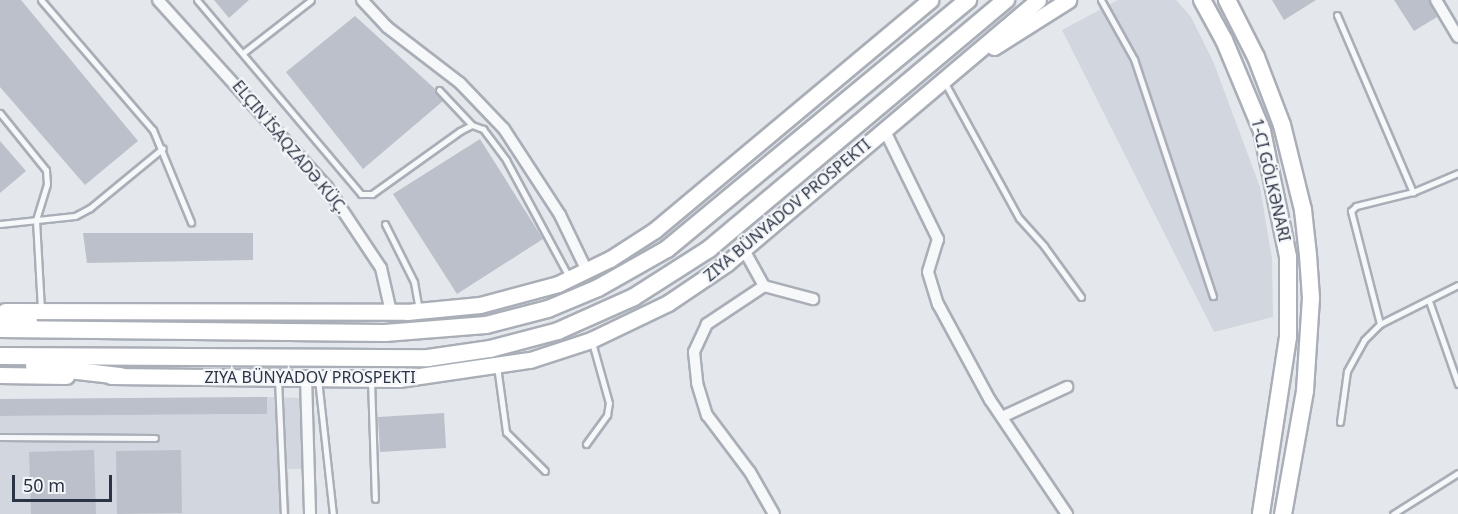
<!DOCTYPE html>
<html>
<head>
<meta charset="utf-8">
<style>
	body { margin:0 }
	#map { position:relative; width:1458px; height:514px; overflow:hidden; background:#e4e7ec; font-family:"Noto Sans",sans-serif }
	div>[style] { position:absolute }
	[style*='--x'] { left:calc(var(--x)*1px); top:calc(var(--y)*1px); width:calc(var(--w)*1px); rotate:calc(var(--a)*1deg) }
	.built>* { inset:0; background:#d2d6de }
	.building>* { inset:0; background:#bbc0ca }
	.roads { filter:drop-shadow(2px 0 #a9aeb7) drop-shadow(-2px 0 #a9aeb7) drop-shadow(0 2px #a9aeb7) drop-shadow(0 -2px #a9aeb7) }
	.service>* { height:5px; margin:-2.5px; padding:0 2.5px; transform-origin:2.5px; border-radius:2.5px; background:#f7f8fa }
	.minor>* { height:10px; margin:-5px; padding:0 5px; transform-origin:5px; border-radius:5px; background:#f7f8fa }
	.secondary>* { height:15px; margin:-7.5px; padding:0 7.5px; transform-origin:7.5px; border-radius:7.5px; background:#fff }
	.primary>* { height:16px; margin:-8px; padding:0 8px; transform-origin:8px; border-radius:8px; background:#fff }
	.trunk>* { height:16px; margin:-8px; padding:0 8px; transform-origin:8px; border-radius:8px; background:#fff }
	span { translate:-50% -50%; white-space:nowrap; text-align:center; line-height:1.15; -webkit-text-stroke:4.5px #f4f6f9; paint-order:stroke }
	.street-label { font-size:16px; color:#2b3445 }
	.scale { position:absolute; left:12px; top:475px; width:100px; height:27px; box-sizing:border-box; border:3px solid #2b3445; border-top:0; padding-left:8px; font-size:18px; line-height:21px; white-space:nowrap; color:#2b3445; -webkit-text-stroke:4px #f4f6f9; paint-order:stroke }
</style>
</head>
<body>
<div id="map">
	<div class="built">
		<i style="clip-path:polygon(1118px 0,1176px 0,1191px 17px,1213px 61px,1260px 187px,1272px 259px,1273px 317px,1214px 332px,1062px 30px)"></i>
		<i style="clip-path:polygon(267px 397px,301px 398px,302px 469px,288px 469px,290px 514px,0 514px,0 416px,267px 414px)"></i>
	</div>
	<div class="building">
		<i style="clip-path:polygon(0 0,21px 0,138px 141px,85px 185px,0 87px)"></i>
		<i style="clip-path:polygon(214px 0,249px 0,229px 18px)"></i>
		<i style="clip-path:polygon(1272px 0,1316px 0,1284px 20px)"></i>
		<i style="clip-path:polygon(1394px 0,1429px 0,1437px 17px,1414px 31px)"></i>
		<i style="clip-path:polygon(355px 16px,434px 88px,443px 101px,363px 169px,286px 72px)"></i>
		<i style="clip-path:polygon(480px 139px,543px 239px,457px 294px,393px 194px)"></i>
		<i style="clip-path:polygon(0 141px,26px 171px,0 193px)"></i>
		<i style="clip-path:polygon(83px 233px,253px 233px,253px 260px,87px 263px)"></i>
		<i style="clip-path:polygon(267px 397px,267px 414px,0 416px,0 399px)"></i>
		<i style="clip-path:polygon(444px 413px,446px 448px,380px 452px,378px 417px)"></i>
		<i style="clip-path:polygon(94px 450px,96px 514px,31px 514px,29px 452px)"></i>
		<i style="clip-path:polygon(181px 450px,182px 513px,117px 514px,116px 451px)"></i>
	</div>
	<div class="roads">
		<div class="service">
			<i style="--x:41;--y:0;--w:172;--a:49.3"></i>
			<i style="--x:153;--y:130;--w:100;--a:67.6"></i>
			<i style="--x:197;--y:0;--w:254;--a:49.8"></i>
			<i style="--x:361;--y:194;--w:11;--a:0"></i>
			<i style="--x:372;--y:194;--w:108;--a:-35.6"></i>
			<i style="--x:460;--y:131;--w:13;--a:-27"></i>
			<i style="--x:472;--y:125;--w:12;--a:20"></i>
			<i style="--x:483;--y:129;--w:39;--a:53"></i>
			<i style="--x:506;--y:160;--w:133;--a:61.7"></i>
			<i style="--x:1101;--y:0;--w:68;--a:60.8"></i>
			<i style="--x:1134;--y:59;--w:250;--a:71.6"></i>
			<i style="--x:1337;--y:15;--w:193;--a:66.8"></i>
			<i style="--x:243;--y:53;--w:86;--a:-37.9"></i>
			<i style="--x:945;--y:83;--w:154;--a:61.3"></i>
			<i style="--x:1019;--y:218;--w:38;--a:48"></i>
			<i style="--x:1044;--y:246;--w:63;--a:54"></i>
			<i style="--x:439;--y:90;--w:48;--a:46.7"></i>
			<i style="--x:0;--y:113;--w:73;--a:51.1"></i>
			<i style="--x:46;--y:170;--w:14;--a:86"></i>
			<i style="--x:47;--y:184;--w:38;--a:107"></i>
			<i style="--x:36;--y:220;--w:90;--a:86.8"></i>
			<i style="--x:0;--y:224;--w:75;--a:-6.1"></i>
			<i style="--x:75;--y:216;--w:17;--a:-28"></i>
			<i style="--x:90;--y:208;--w:94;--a:-39.4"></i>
			<i style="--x:385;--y:224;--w:65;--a:63.4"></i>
			<i style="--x:414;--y:282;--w:27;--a:80"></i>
			<i style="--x:1429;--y:301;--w:88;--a:70.7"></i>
			<i style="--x:1380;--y:324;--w:117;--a:-104.4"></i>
			<i style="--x:1351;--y:211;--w:7;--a:-45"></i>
			<i style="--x:1356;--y:206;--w:59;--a:-13.8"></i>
			<i style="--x:1413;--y:192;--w:49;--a:-22.9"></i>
			<i style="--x:497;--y:366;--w:67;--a:82.2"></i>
			<i style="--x:506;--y:432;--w:55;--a:45"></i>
			<i style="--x:278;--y:379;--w:135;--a:87.5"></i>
			<i style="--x:318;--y:379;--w:136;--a:83.7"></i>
			<i style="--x:371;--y:380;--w:119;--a:88.1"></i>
			<i style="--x:1340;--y:422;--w:51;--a:-82.2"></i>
			<i style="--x:1347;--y:371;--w:35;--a:-61"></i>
			<i style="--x:1364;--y:340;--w:23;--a:-45"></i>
			<i style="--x:1380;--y:324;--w:87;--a:-26.6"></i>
			<i style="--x:0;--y:437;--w:155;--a:0.4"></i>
			<i style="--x:586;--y:444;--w:36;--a:-54"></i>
			<i style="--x:607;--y:415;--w:12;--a:-81"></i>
			<i style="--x:609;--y:403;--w:63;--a:-105.6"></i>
			<i style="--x:1393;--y:514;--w:77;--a:-32.2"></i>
		</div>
		<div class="minor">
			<i style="--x:158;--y:0;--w:252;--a:47.9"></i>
			<i style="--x:327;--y:187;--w:97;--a:56.3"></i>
			<i style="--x:381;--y:268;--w:45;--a:77.2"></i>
			<i style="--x:362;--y:0;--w:37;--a:47"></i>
			<i style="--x:387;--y:27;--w:92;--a:37.5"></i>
			<i style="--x:460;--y:83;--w:64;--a:46.3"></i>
			<i style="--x:504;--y:129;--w:103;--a:56.9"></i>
			<i style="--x:560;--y:215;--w:62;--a:64.3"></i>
			<i style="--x:1436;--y:0;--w:43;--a:59.3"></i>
			<i style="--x:884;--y:129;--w:123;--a:63.9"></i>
			<i style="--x:938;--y:239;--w:34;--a:107"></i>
			<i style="--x:928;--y:272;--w:34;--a:73"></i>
			<i style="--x:938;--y:304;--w:109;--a:61.6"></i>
			<i style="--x:990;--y:400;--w:138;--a:56"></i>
			<i style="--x:744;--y:250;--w:41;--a:60.9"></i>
			<i style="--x:764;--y:286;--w:69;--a:146.3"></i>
			<i style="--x:707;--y:324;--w:31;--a:115"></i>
			<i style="--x:694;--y:352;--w:31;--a:84"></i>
			<i style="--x:697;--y:383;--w:34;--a:73"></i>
			<i style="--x:707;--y:415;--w:71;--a:53"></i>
			<i style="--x:750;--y:472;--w:48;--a:60.3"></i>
			<i style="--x:764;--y:286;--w:51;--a:14.9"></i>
			<i style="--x:306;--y:378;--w:136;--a:88.3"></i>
			<i style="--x:1002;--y:417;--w:72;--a:-24.8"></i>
		</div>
		<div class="secondary">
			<i style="--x:994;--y:47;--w:88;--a:-32.4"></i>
			<i style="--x:5;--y:311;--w:402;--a:0.1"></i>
			<i style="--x:407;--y:312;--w:73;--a:-5.5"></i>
			<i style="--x:480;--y:305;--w:81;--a:-15.1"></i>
			<i style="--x:558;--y:284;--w:58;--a:-25.7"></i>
			<i style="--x:610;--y:259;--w:54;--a:-32.8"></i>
			<i style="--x:655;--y:230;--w:359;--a:-39.9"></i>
			<i style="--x:0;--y:375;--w:66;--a:0.9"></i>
			<i style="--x:111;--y:376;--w:288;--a:0.6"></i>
			<i style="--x:399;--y:379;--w:132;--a:-8.3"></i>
			<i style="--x:530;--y:360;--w:64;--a:-18.2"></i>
			<i style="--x:591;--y:340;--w:85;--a:-25.7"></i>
			<i style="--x:668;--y:303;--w:71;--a:-34.1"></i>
			<i style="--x:727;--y:263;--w:407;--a:-40.2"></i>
		</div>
		<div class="primary">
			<i style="--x:0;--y:317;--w:29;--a:6"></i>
			<i style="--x:0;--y:329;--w:385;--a:0.6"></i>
			<i style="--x:385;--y:333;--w:101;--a:-4.5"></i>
			<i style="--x:486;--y:325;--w:64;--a:-14.5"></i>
			<i style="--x:548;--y:309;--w:54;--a:-22.8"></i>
			<i style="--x:598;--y:288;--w:79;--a:-29.5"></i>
			<i style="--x:667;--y:249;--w:391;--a:-39.6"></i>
			<i style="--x:0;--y:356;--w:428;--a:0.3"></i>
			<i style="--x:428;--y:358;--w:63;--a:-8.3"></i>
			<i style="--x:490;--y:349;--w:70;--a:-14.8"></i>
			<i style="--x:558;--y:331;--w:83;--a:-24.1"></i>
			<i style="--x:634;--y:297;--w:89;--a:-32.6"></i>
			<i style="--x:709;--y:249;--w:388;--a:-40"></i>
			<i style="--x:34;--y:366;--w:88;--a:6.6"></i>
		</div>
		<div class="trunk">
			<i style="--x:1202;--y:0;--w:46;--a:61.2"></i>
			<i style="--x:1224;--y:40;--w:99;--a:67.3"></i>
			<i style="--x:1262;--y:131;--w:129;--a:78.3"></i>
			<i style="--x:1288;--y:257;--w:80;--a:90"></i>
			<i style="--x:1288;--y:337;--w:179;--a:98.7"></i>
			<i style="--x:1227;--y:0;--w:64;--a:63"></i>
			<i style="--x:1256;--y:57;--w:73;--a:69.1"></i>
			<i style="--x:1282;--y:125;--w:88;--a:76.1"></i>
			<i style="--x:1303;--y:210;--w:45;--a:83.7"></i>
			<i style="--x:1308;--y:255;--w:43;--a:86"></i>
			<i style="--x:1311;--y:298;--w:93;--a:93.7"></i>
			<i style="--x:1305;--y:391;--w:125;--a:100.1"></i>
		</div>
	</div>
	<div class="street-label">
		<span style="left:290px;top:147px;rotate:50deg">ELÇIN İSAQZADƏ KÜÇ.</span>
		<span style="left:1271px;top:180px;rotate:77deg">1-CI GÖLKƏNARI</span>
		<span style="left:787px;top:210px;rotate:-40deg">ZIYA BÜNYADOV PROSPEKTI</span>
		<span style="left:310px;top:377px">ZIYA BÜNYADOV PROSPEKTI</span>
	</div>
	<div class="scale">50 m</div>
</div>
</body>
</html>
